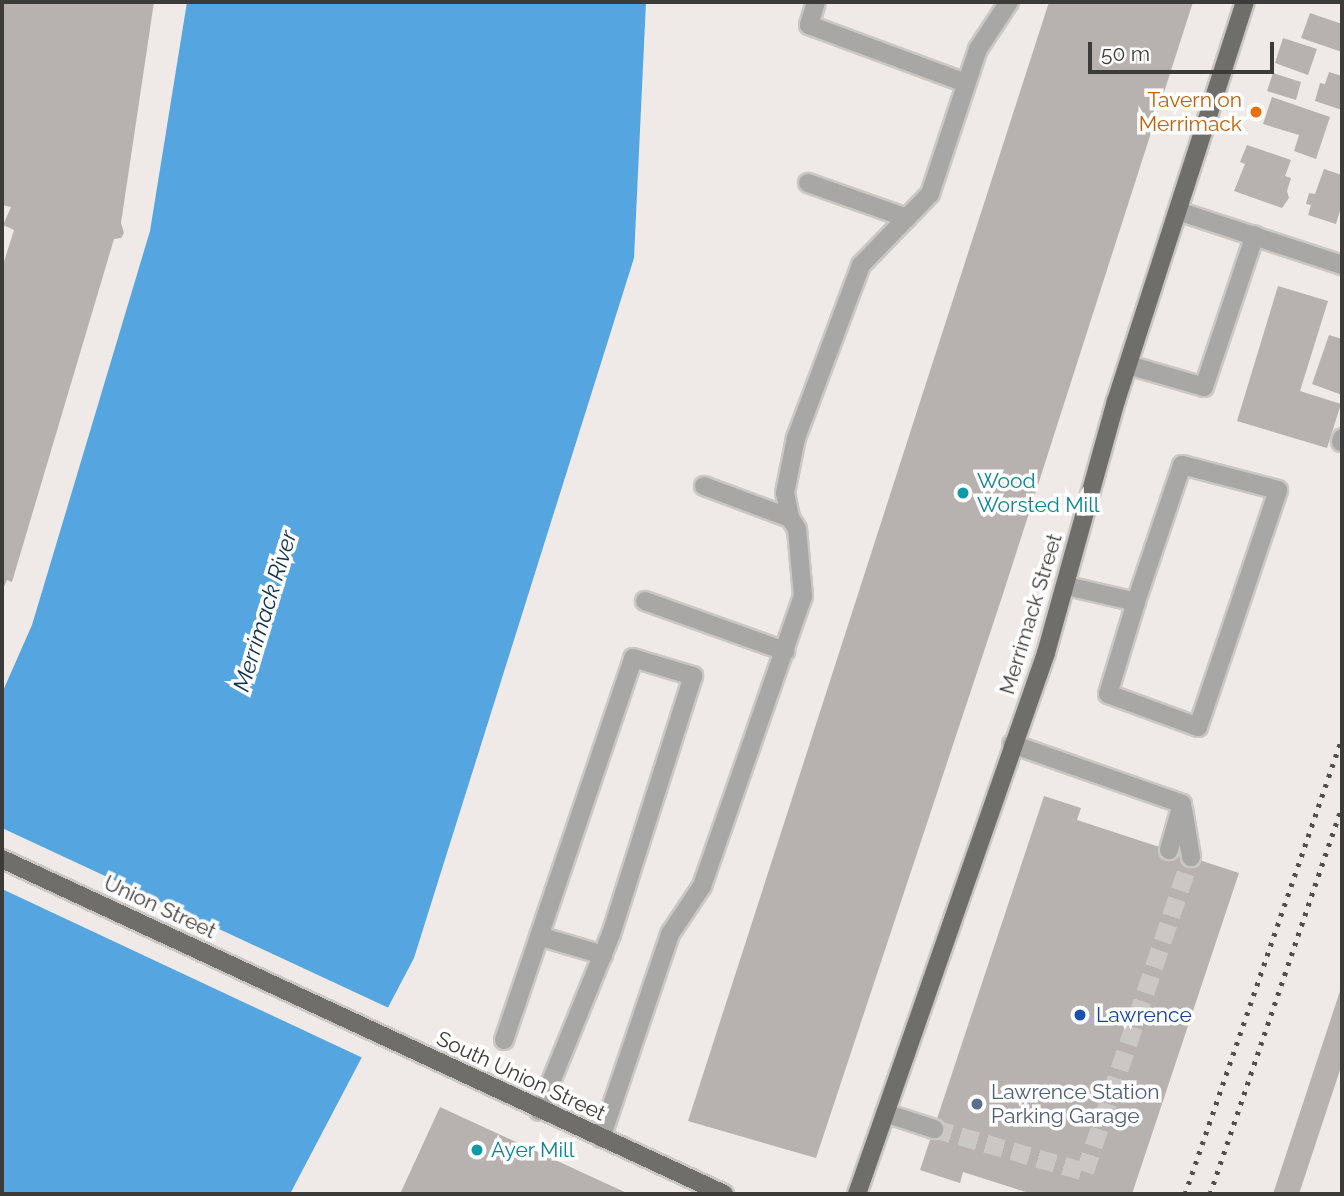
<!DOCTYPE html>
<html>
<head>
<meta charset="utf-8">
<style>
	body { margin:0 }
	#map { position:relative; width:1344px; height:1196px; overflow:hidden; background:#efeae7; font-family:Raleway,sans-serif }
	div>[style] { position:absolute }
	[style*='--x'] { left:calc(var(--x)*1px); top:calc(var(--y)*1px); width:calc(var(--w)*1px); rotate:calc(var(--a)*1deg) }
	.water>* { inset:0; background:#55a5e0 }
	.pier>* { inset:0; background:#efeae7 }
	.building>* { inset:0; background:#b7b2b0 }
	.minor-tunnel>* { height:18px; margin-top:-9px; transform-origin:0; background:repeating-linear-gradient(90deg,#cbc7c4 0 18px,transparent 0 27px) }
	.roads { filter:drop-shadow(2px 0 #cbc7c4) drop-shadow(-2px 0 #cbc7c4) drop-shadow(0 2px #cbc7c4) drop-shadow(0 -2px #cbc7c4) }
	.minor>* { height:18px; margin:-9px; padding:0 9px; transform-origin:9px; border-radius:9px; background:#a8a7a5 }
	.major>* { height:18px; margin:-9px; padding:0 9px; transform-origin:9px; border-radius:9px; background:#706e6a }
	.rail>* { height:5px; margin-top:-2.5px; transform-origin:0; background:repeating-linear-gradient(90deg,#514e4d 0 3.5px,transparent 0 10.5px) }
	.dots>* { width:19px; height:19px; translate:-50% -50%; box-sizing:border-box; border:4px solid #fff; border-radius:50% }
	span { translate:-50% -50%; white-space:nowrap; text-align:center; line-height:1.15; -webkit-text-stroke:7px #fff; paint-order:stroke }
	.food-label { font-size:21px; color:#c56008 }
	.right { translate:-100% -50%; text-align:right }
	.culture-label { font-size:21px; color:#0d838f }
	.left { translate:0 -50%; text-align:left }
	.street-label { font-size:21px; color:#3d3b3a }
	.transit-label { font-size:21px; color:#164399 }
	.service-label { font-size:21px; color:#4e5e75 }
	.water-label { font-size:23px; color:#0f324a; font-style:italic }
	.frame { position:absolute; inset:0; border:4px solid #3d3b3a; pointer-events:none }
	.scale { position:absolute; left:1088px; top:42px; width:186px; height:32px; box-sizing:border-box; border:4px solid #3d3b3a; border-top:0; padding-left:9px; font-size:21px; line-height:24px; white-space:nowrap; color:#3d3b3a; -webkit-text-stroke:5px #fff; paint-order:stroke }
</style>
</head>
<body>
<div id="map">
	<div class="water">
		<i style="clip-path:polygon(187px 2px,646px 2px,634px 258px,414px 958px,290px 1194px,2px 1194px,2px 693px,32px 625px,150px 231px)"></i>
	</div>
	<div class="pier">
		<i style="clip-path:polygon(2px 828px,391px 1009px,365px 1059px,2px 889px)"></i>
	</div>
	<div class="building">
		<i style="clip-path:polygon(2px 2px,154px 2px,121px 223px,124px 233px,121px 238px,114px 239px,12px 582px,7px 580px,2px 591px,2px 268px,14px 230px,3px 225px,11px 207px,2px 205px)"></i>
		<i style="clip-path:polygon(1049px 2px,1193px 2px,1002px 597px,816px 1158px,688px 1121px)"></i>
		<i style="clip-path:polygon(1310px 13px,1342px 24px,1342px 52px,1301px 38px)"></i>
		<i style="clip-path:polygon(1283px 38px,1317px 49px,1308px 75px,1275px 63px)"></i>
		<i style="clip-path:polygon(1329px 72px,1342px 76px,1342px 110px,1315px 101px,1320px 83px,1325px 84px)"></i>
		<i style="clip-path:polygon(1273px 73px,1301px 82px,1296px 100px,1267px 91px)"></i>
		<i style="clip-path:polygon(1272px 97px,1330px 117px,1316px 159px,1294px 151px,1299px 135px,1263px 124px)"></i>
		<i style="clip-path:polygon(1247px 145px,1291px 160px,1285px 176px,1291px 178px,1287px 191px,1289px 198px,1282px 208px,1234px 191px,1245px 164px,1240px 162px)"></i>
		<i style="clip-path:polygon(1324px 169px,1342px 175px,1342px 204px,1336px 224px,1308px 215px,1311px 205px,1306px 204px,1309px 193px,1315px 194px)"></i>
		<i style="clip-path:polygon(1278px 286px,1328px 301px,1300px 391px,1341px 404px,1327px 448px,1237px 421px)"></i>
		<i style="clip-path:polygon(1329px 335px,1342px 339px,1342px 395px,1312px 384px)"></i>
		<i style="clip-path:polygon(1044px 796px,1081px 808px,1077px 820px,1239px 873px,1132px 1194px,1032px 1194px,963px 1172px,960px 1183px,920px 1170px)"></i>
		<i style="clip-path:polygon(1342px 985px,1342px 1064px,1299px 1194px,1273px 1194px)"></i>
		<i style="clip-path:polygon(440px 1107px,629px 1194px,400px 1194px)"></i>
	</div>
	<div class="minor-tunnel">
		<i style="--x:934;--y:1129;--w:157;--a:15.9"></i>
		<i style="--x:1085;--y:1172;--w:332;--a:-71.4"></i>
	</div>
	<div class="roads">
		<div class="minor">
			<i style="--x:816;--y:2;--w:24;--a:107"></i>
			<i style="--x:809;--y:25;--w:167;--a:20.3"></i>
			<i style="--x:808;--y:183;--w:105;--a:19.5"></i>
			<i style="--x:1178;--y:211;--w:173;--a:18.2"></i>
			<i style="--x:1128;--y:365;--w:79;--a:16.1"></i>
			<i style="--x:1204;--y:387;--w:160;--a:-71.5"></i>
			<i style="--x:1341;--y:442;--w:4;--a:-76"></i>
			<i style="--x:704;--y:486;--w:92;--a:20.4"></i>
			<i style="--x:1067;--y:586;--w:71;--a:13.1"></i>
			<i style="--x:1136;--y:602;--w:96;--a:106.9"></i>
			<i style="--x:1108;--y:694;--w:96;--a:20.1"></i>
			<i style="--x:1198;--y:727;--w:250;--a:-71.3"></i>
			<i style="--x:1278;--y:490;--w:99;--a:-165.4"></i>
			<i style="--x:1182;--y:465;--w:145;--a:108.6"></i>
			<i style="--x:645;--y:601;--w:149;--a:19.7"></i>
			<i style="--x:1012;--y:744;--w:180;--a:19.4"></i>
			<i style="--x:1182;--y:804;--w:48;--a:105.8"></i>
			<i style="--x:1183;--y:809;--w:49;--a:80.5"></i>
			<i style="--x:539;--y:936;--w:67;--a:16.5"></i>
			<i style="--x:504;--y:1040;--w:403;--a:-71.3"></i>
			<i style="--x:633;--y:658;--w:63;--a:16.7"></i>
			<i style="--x:693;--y:676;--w:271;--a:107.6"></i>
			<i style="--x:611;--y:934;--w:191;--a:112.1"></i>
			<i style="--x:885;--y:1113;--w:52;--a:18.1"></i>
			<i style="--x:601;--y:1138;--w:215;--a:-71.3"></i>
			<i style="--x:670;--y:934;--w:58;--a:-56.3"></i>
			<i style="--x:702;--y:886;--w:307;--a:-70.8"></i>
			<i style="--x:803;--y:596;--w:67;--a:-95.1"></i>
			<i style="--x:797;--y:529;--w:13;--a:-122"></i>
			<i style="--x:790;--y:518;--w:25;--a:-101"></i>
			<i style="--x:785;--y:493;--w:56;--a:-78.7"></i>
			<i style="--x:796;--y:438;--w:185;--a:-69.4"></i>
			<i style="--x:861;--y:265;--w:99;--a:-45.8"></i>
			<i style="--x:930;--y:194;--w:153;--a:-71.7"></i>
			<i style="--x:978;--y:49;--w:56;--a:-56.6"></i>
		</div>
		<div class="major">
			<i style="--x:2;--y:859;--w:796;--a:24.89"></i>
			<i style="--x:857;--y:1194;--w:573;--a:-70.74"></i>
			<i style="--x:1046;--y:653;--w:262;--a:-74.5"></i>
			<i style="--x:1116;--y:401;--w:419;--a:-72.1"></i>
		</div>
	</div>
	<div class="rail">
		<i style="--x:1185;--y:1194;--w:483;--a:-71"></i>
		<i style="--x:1210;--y:1194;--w:409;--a:-71.2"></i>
	</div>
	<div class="dots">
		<i style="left:1256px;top:112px;background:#e8710a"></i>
		<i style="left:963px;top:493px;background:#0f9aa8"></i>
		<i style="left:1080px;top:1015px;background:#1a4fb4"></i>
		<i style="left:977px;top:1104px;background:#5c6f8a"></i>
		<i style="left:477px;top:1150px;background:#0f9aa8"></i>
	</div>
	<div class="food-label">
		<span class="right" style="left:1242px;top:112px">Tavern on<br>Merrimack</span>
	</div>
	<div class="culture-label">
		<span class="left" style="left:977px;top:493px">Wood<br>Worsted Mill</span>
		<span class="left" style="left:491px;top:1150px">Ayer Mill</span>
	</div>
	<div class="street-label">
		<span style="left:1031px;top:614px;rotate:-73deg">Merrimack Street</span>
		<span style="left:160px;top:907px;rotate:25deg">Union Street</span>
		<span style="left:521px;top:1076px;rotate:25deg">South Union Street</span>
	</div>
	<div class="transit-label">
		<span class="left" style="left:1096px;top:1015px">Lawrence</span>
	</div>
	<div class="service-label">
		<span class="left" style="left:991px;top:1104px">Lawrence Station<br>Parking Garage</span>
	</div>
	<div class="water-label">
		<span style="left:265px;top:611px;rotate:-73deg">Merrimack River</span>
	</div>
	<div class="frame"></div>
	<div class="scale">50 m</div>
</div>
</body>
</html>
